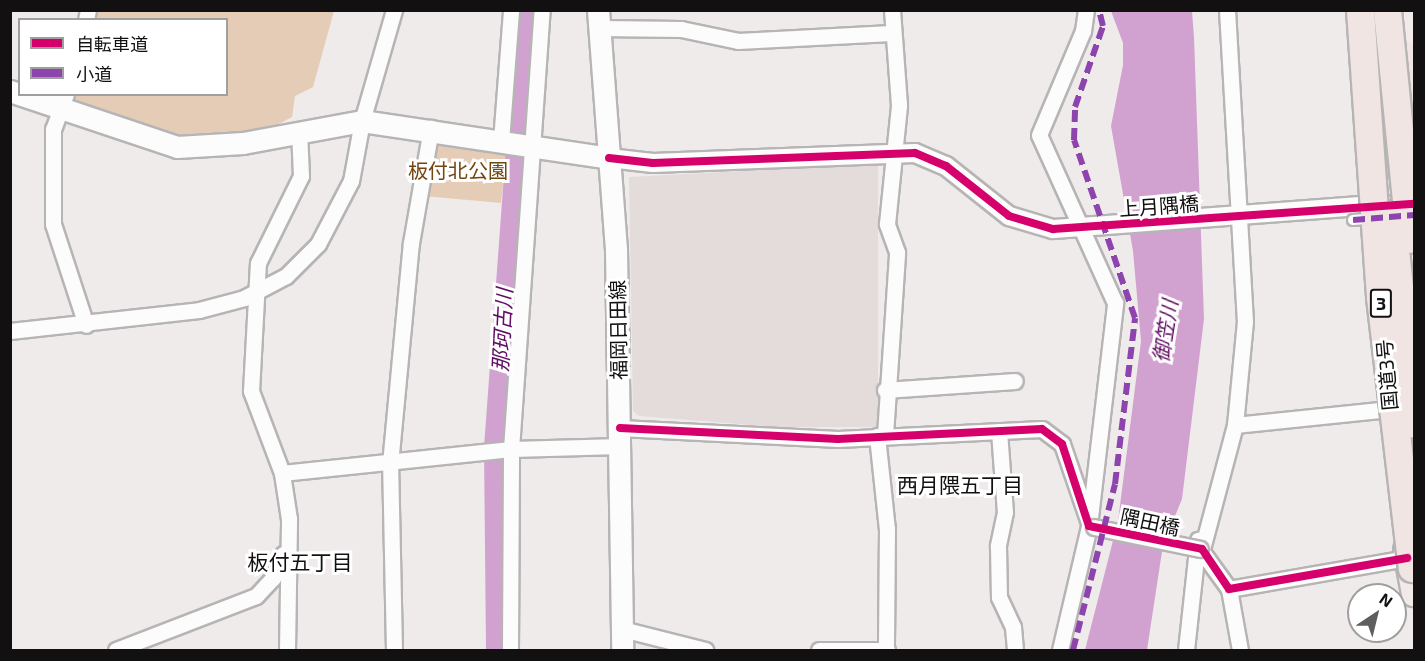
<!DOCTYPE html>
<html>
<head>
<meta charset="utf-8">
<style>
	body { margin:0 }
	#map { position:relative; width:1425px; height:661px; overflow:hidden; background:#efebeb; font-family:"Exo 2","Noto Sans JP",sans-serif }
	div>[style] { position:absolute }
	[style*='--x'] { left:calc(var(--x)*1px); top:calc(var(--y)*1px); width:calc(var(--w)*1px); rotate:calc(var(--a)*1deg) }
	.built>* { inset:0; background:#e4dbdb }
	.green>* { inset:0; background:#e5ccb6 }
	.water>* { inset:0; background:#d1a2d0 }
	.roads { filter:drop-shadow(2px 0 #b6b4b4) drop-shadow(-2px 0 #b6b4b4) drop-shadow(0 2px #b6b4b4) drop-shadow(0 -2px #b6b4b4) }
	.minor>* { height:15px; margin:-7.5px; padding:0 7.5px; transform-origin:7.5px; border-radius:7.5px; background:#fdfcfc }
	.tertiary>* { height:18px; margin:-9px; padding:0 9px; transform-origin:9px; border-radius:9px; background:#fdfcfc }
	.secondary>* { height:21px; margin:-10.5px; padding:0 10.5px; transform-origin:10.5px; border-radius:10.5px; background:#fdfcfc }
	.trunk>* { height:24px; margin:-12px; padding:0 12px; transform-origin:12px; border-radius:12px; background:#f2eae8 }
	.motorway>* { height:27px; margin:-13.5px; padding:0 13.5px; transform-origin:13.5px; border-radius:13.5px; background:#f0e5e2 }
	.bridges { filter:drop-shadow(2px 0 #b6b4b4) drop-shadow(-2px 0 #b6b4b4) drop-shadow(0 2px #b6b4b4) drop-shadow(0 -2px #b6b4b4) }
	.pedestrian-bridge>* { height:10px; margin:-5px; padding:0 5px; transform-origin:5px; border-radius:5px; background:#fdfcfc }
	.minor-bridge>* { height:15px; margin:-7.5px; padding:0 7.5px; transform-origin:7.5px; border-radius:7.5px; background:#fdfcfc }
	.motorway-bridge>* { height:27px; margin:-13.5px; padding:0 13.5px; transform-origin:13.5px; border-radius:13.5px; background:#f0e5e2 }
	.quiet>* { height:6px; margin-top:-3px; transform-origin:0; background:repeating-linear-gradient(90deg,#8e44ad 0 12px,transparent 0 18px) }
	.cycleway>* { height:8px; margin:-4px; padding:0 4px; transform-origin:4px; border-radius:4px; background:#d6006c }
	span { translate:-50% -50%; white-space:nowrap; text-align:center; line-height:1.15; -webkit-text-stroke:6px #fff; paint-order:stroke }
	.shield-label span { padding:2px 4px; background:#fff; border:2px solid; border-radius:4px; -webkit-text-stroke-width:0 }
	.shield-label { font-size:18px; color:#121010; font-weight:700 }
	.park-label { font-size:20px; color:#734610 }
	.street-label { font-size:20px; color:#121010 }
	.water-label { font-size:21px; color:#600e63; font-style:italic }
	.neighbourhood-label { font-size:21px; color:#121010 }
	.frame { position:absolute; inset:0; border:12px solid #121010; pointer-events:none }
	.legend { position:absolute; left:18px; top:18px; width:210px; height:78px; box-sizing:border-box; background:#fff; border:2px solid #a09f9f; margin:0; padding:8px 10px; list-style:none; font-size:18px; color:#121010 }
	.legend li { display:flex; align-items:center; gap:12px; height:30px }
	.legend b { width:30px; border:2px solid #a09f9f }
	.north { position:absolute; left:1347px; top:583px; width:60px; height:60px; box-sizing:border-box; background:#fff; border:2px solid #a09f9f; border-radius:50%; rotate:35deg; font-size:16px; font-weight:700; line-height:24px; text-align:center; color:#121010 }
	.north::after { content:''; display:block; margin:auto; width:21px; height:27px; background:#5f5d5d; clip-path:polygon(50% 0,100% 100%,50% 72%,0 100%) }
</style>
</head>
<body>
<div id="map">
	<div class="built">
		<i style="clip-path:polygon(878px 164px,878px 427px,776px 427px,639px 416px,633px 411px,629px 177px)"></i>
	</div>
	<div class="green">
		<i style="clip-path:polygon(93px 11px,334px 11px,313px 87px,295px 96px,292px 117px,262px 133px,192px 140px,73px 105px,71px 94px,226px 94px,226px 20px,90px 19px)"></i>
		<i style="clip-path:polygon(435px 139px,507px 152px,501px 203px,424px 196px)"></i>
	</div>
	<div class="water">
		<i style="clip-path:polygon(516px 11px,538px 11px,514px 299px,507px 650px,486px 650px,484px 447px)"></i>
		<i style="clip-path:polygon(1111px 11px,1192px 11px,1194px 37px,1204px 319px,1182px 499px,1163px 545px,1147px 650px,1085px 650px,1118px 521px,1141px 341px,1133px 251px,1111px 126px,1123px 65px,1123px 43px)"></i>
	</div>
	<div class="roads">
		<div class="minor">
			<i style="--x:86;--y:20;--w:10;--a:-79"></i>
			<i style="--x:599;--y:28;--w:82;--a:0.7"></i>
			<i style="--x:681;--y:29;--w:58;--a:11.9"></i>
			<i style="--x:738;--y:41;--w:153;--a:-3"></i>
			<i style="--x:66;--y:94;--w:37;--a:110"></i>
			<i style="--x:53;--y:129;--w:95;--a:90"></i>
			<i style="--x:53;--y:224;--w:106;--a:71.9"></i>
			<i style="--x:501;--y:141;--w:131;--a:-85.6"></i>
			<i style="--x:10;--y:331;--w:190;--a:-6.3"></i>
			<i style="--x:199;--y:310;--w:47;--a:-14.9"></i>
			<i style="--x:244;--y:298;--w:47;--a:-27.6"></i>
			<i style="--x:286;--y:276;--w:45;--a:-45"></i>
			<i style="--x:318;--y:244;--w:71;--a:-62.4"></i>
			<i style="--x:351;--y:181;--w:61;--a:-79.6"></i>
			<i style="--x:362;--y:121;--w:116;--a:-73.9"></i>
			<i style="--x:885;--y:390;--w:130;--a:-4"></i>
			<i style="--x:1235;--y:425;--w:155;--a:-5.9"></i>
			<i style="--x:620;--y:428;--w:218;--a:2.9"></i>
			<i style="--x:838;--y:439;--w:204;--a:-2.8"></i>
			<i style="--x:1042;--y:429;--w:25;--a:37"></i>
			<i style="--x:1062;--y:444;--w:87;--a:71.1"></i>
			<i style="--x:999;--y:431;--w:81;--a:85.8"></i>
			<i style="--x:1005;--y:512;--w:35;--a:102"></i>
			<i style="--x:998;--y:546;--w:51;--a:88.9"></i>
			<i style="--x:999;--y:597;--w:33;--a:65"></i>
			<i style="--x:1013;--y:627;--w:23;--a:85"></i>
			<i style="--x:885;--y:435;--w:183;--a:-86.2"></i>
			<i style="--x:897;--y:252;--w:30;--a:-110"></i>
			<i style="--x:887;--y:224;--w:120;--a:-84.2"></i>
			<i style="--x:899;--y:105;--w:95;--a:-94.2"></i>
			<i style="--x:877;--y:436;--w:94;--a:83.9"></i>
			<i style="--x:887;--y:529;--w:121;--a:90.5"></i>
			<i style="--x:282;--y:473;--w:230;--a:-6"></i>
			<i style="--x:511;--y:449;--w:110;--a:-1.6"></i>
			<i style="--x:1200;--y:549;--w:49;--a:54.1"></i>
			<i style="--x:1229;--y:589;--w:181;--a:-9.9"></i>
			<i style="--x:1202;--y:549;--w:128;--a:-75.1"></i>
			<i style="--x:1235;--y:425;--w:103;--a:-84.5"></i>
			<i style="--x:1245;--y:322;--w:313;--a:-93.3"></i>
			<i style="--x:1229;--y:589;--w:62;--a:79.8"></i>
			<i style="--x:622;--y:629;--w:86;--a:14.2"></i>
			<i style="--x:116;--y:650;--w:150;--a:-21.1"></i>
			<i style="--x:256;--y:596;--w:25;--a:-47"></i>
			<i style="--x:273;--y:578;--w:26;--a:-67"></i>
			<i style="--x:287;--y:650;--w:131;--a:-89.1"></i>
			<i style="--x:289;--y:519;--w:47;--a:-98.7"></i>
			<i style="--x:282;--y:473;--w:88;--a:-110.7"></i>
			<i style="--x:251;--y:391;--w:128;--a:-86.9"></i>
			<i style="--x:258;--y:263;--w:97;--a:-63.7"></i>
			<i style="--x:301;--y:176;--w:46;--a:-92.5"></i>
			<i style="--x:394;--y:650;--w:186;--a:-91.2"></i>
			<i style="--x:390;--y:464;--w:222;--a:-84.6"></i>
			<i style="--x:411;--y:243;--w:117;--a:-80.1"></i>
			<i style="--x:510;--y:650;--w:201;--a:-89.7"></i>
			<i style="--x:511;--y:449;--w:440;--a:-86"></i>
			<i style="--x:819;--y:650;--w:68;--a:0"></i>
			<i style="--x:1060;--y:650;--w:127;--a:-76.8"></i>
			<i style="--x:1089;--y:526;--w:225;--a:-83.3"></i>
			<i style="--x:1115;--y:303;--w:184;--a:-114.3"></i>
			<i style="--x:1039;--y:135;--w:113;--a:-67.1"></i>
			<i style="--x:1083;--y:31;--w:21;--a:-82"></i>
			<i style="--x:1186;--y:650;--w:111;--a:-83.8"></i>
		</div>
		<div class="tertiary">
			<i style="--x:609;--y:158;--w:44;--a:6.5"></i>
			<i style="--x:653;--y:163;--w:262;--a:-2.2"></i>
			<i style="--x:915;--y:153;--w:34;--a:23"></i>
			<i style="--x:946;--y:166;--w:80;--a:38.4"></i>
			<i style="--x:1009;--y:216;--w:46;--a:16.5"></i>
			<i style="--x:1053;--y:229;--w:332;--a:-4.3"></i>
		</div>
		<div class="secondary">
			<i style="--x:598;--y:10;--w:241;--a:85.7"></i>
			<i style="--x:616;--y:250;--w:400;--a:89.1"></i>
			<i style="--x:10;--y:91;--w:176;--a:18.5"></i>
			<i style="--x:177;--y:147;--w:66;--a:-3.5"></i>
			<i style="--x:243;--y:143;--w:121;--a:-10.5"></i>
			<i style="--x:362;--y:121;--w:250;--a:8.5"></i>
		</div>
		<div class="trunk">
			<i style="--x:1401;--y:10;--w:62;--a:82.5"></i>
			<i style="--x:1406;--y:550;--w:45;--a:79.7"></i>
		</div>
		<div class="motorway">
			<i style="--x:1402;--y:53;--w:81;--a:81.5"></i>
		</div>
	</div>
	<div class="bridges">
		<div class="pedestrian-bridge">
			<i style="--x:1353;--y:220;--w:21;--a:-5"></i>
		</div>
		<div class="minor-bridge">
			<i style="--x:1094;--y:527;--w:108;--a:11.7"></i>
		</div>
		<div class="motorway-bridge">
			<i style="--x:1360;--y:10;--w:288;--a:86"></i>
			<i style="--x:1380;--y:297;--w:273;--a:83.3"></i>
			<i style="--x:1387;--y:10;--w:230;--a:84.3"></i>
			<i style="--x:1391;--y:214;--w:211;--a:83.7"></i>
		</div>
	</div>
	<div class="quiet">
		<i style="--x:1353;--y:220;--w:61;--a:-4.7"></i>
		<i style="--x:1073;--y:650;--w:171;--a:-75.8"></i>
		<i style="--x:1115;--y:484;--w:167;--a:-83.1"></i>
		<i style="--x:1135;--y:318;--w:188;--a:-108.9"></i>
		<i style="--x:1074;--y:140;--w:33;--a:-88"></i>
		<i style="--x:1075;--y:107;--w:86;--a:-70.9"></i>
		<i style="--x:1103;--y:26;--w:16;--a:-104"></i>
	</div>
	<div class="cycleway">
		<i style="--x:609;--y:158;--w:44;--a:6.5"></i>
		<i style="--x:653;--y:163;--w:262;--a:-2.2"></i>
		<i style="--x:915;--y:153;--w:34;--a:23"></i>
		<i style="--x:946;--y:166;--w:80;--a:38.4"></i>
		<i style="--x:1009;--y:216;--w:46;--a:16.5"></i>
		<i style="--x:1053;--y:229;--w:362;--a:-4"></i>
		<i style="--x:620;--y:428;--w:218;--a:2.9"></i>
		<i style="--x:838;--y:439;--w:204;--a:-2.8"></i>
		<i style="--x:1042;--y:429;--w:25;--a:37"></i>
		<i style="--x:1062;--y:444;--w:86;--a:71.8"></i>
		<i style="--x:1089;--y:526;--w:115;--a:11.5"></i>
		<i style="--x:1202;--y:549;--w:48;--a:56"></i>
		<i style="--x:1229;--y:589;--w:181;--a:-9.9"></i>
	</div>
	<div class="shield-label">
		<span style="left:1381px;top:303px">3</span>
	</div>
	<div class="park-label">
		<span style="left:458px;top:170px">板付北公園</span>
	</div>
	<div class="street-label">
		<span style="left:1159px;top:206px;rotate:-4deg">上月隅橋</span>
		<span style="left:618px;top:330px;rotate:-91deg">福岡日田線</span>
		<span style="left:1387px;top:375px;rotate:-95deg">国道3号</span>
		<span style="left:1150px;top:522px;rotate:12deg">隅田橋</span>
	</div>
	<div class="water-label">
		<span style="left:502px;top:330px;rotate:-87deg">那珂古川</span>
		<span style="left:1165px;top:331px;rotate:-81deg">御笠川</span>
	</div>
	<div class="neighbourhood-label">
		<span style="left:960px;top:485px">西月隈五丁目</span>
		<span style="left:300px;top:562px">板付五丁目</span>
	</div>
	<div class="frame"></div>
	<ul class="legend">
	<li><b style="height:8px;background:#d6006c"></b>自転車道</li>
	<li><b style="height:8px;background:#8e44ad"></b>小道</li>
	</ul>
	<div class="north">N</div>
</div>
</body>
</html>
